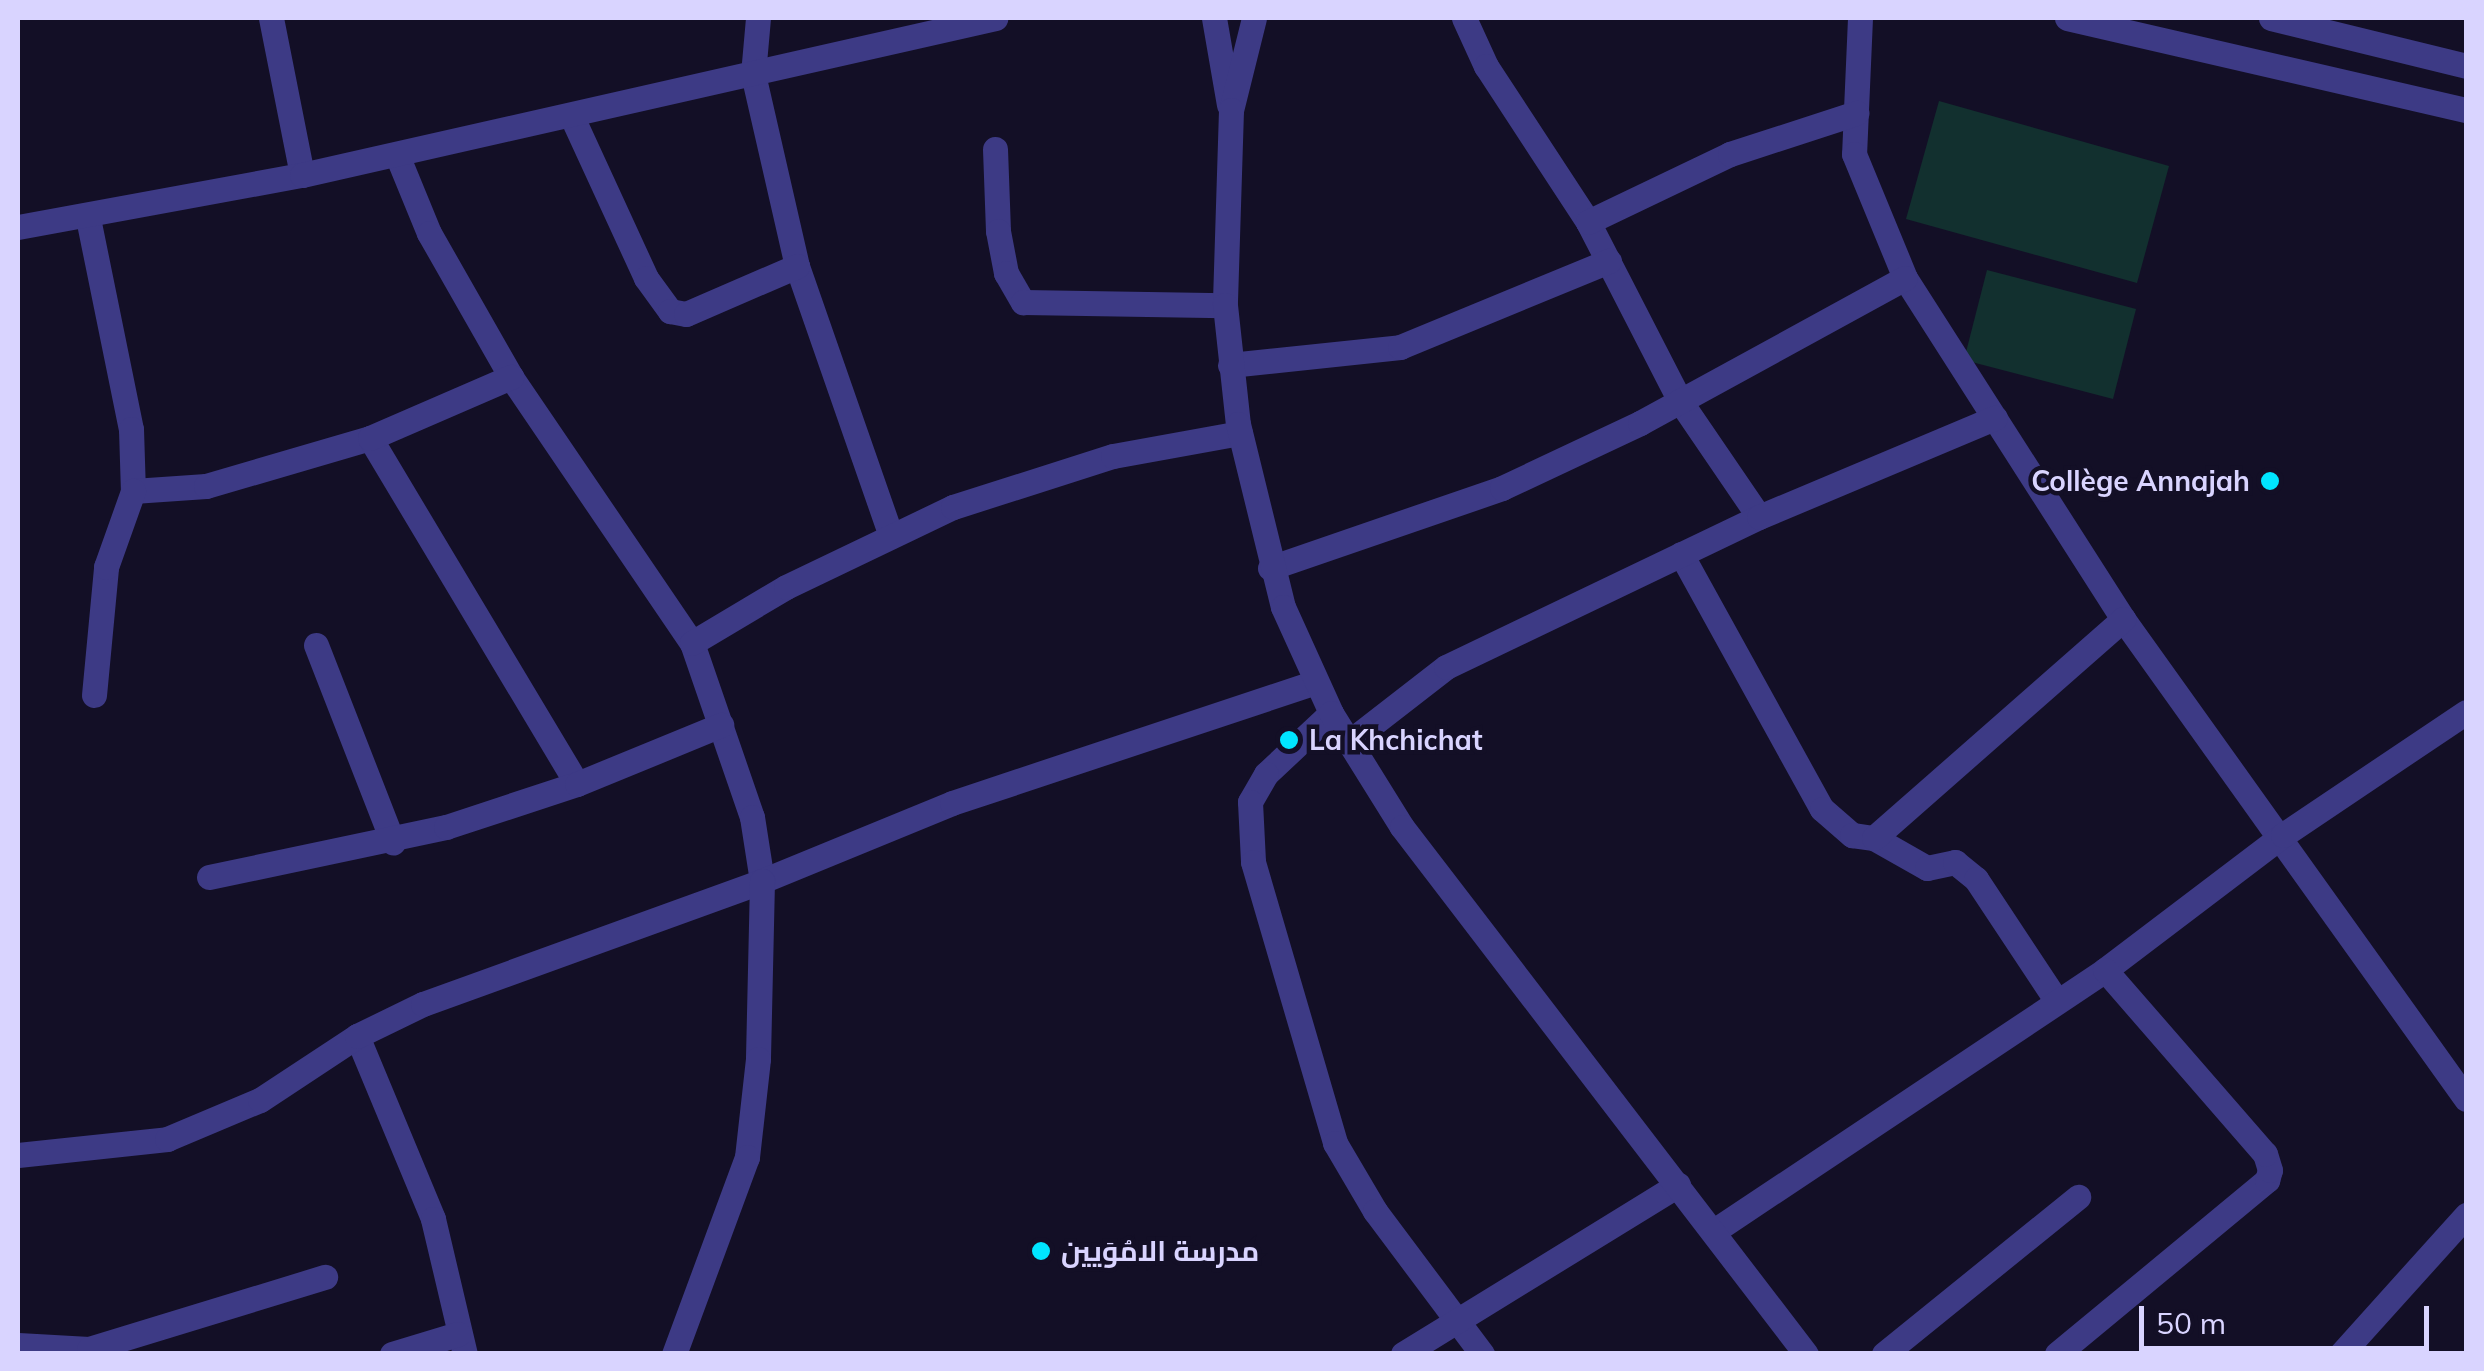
<!DOCTYPE html>
<html>
<head>
<meta charset="utf-8">
<style>
	body { margin:0 }
	#map { position:relative; width:2484px; height:1371px; overflow:hidden; background:#130f26; font-family:Mulish,Cairo,sans-serif }
	div>[style] { position:absolute }
	[style*='--x'] { left:calc(var(--x)*1px); top:calc(var(--y)*1px); width:calc(var(--w)*1px); rotate:calc(var(--a)*1deg) }
	.green>* { inset:0; background:#12302f }
	.minor>* { height:25px; margin:-12.5px; padding:0 12.5px; transform-origin:12.5px; border-radius:12.5px; background:#3d3a85 }
	.tertiary>* { height:25px; margin:-12.5px; padding:0 12.5px; transform-origin:12.5px; border-radius:12.5px; background:#3d3a85 }
	.dots>* { width:28px; height:28px; translate:-50% -50%; box-sizing:border-box; border:5px solid #130f26; border-radius:50% }
	span { translate:-50% -50%; white-space:nowrap; text-align:center; line-height:1.15; -webkit-text-stroke:9px #130f26; paint-order:stroke }
	.poi-label { font-size:28px; color:#d9d4ff; font-weight:700 }
	.right { translate:-100% -50%; text-align:right }
	.left { translate:0 -50%; text-align:left }
	.frame { position:absolute; inset:0; border:20px solid #d9d4ff; pointer-events:none }
	.scale { position:absolute; left:2139px; top:1306px; width:290px; height:45px; box-sizing:border-box; border:5px solid #d9d4ff; border-top:0; padding-left:12px; font-size:30px; line-height:35px; white-space:nowrap; color:#d9d4ff; -webkit-text-stroke:8px #130f26; paint-order:stroke }
</style>
</head>
<body>
<div id="map">
	<div class="green">
		<i style="clip-path:polygon(1939px 101px,2169px 166px,2137px 283px,1906px 219px)"></i>
		<i style="clip-path:polygon(1987px 270px,2136px 309px,2113px 399px,1964px 360px)"></i>
	</div>
	<div class="minor">
		<i style="--x:271;--y:18;--w:160;--a:78.8"></i>
		<i style="--x:758;--y:18;--w:56;--a:95.1"></i>
		<i style="--x:753;--y:74;--w:197;--a:77.1"></i>
		<i style="--x:797;--y:266;--w:286;--a:70.8"></i>
		<i style="--x:1464;--y:18;--w:53;--a:65.4"></i>
		<i style="--x:1486;--y:66;--w:186;--a:56.8"></i>
		<i style="--x:1588;--y:222;--w:201;--a:62.8"></i>
		<i style="--x:1680;--y:401;--w:140;--a:55.7"></i>
		<i style="--x:1860;--y:18;--w:136;--a:92.5"></i>
		<i style="--x:1854;--y:154;--w:134;--a:67.6"></i>
		<i style="--x:1905;--y:278;--w:405;--a:57.4"></i>
		<i style="--x:2123;--y:619;--w:590;--a:54.45"></i>
		<i style="--x:2067;--y:18;--w:409;--a:13"></i>
		<i style="--x:2271;--y:18;--w:201;--a:13.8"></i>
		<i style="--x:572;--y:117;--w:177;--a:65.3"></i>
		<i style="--x:646;--y:278;--w:41;--a:54"></i>
		<i style="--x:670;--y:311;--w:16;--a:11"></i>
		<i style="--x:686;--y:314;--w:121;--a:-23.4"></i>
		<i style="--x:995;--y:149;--w:82;--a:87.9"></i>
		<i style="--x:998;--y:231;--w:43;--a:79.2"></i>
		<i style="--x:1006;--y:273;--w:34;--a:60"></i>
		<i style="--x:1023;--y:302;--w:202;--a:0.9"></i>
		<i style="--x:397;--y:155;--w:84;--a:67.7"></i>
		<i style="--x:429;--y:233;--w:166;--a:60.3"></i>
		<i style="--x:511;--y:377;--w:322;--a:55.8"></i>
		<i style="--x:692;--y:643;--w:184;--a:71"></i>
		<i style="--x:752;--y:817;--w:65;--a:81.1"></i>
		<i style="--x:762;--y:881;--w:205;--a:-22.3"></i>
		<i style="--x:952;--y:803;--w:383;--a:-18.4"></i>
		<i style="--x:88;--y:218;--w:215;--a:78.5"></i>
		<i style="--x:131;--y:429;--w:62;--a:88.2"></i>
		<i style="--x:133;--y:491;--w:73;--a:-3.9"></i>
		<i style="--x:206;--y:486;--w:171;--a:-16.3"></i>
		<i style="--x:370;--y:438;--w:403;--a:59.1"></i>
		<i style="--x:1588;--y:222;--w:157;--a:-25.6"></i>
		<i style="--x:1730;--y:154;--w:133;--a:-18"></i>
		<i style="--x:18;--y:227;--w:289;--a:-10.4"></i>
		<i style="--x:302;--y:175;--w:711;--a:-12.76"></i>
		<i style="--x:1230;--y:365;--w:171;--a:-6"></i>
		<i style="--x:1400;--y:347;--w:226;--a:-22.4"></i>
		<i style="--x:370;--y:438;--w:154;--a:-23.4"></i>
		<i style="--x:1681;--y:554;--w:291;--a:61.1"></i>
		<i style="--x:1822;--y:809;--w:40;--a:41"></i>
		<i style="--x:1852;--y:835;--w:22;--a:8"></i>
		<i style="--x:1874;--y:838;--w:61;--a:29.5"></i>
		<i style="--x:1927;--y:868;--w:29;--a:-12"></i>
		<i style="--x:1955;--y:862;--w:27;--a:39"></i>
		<i style="--x:1976;--y:879;--w:145;--a:56.5"></i>
		<i style="--x:1270;--y:568;--w:245;--a:-19"></i>
		<i style="--x:1502;--y:488;--w:153;--a:-25.2"></i>
		<i style="--x:1640;--y:423;--w:302;--a:-28.7"></i>
		<i style="--x:692;--y:643;--w:109;--a:-30.8"></i>
		<i style="--x:786;--y:587;--w:185;--a:-25.6"></i>
		<i style="--x:953;--y:507;--w:168;--a:-17.7"></i>
		<i style="--x:1113;--y:456;--w:129;--a:-10.3"></i>
		<i style="--x:316;--y:645;--w:212;--a:68.7"></i>
		<i style="--x:94;--y:695;--w:129;--a:-84.6"></i>
		<i style="--x:106;--y:567;--w:81;--a:-70.4"></i>
		<i style="--x:1331;--y:713;--w:89;--a:136.8"></i>
		<i style="--x:1266;--y:774;--w:32;--a:120"></i>
		<i style="--x:1250;--y:802;--w:60;--a:87.1"></i>
		<i style="--x:1253;--y:862;--w:293;--a:73.7"></i>
		<i style="--x:1335;--y:1143;--w:79;--a:59.5"></i>
		<i style="--x:1375;--y:1211;--w:179;--a:53.2"></i>
		<i style="--x:1348;--y:743;--w:124;--a:-37.8"></i>
		<i style="--x:1446;--y:667;--w:347;--a:-25.6"></i>
		<i style="--x:1759;--y:517;--w:256;--a:-22.8"></i>
		<i style="--x:1874;--y:838;--w:332;--a:-41.3"></i>
		<i style="--x:209;--y:877;--w:242;--a:-11.9"></i>
		<i style="--x:446;--y:827;--w:138;--a:-18.2"></i>
		<i style="--x:577;--y:784;--w:156;--a:-22.3"></i>
		<i style="--x:357;--y:1036;--w:198;--a:67.4"></i>
		<i style="--x:433;--y:1219;--w:139;--a:76.7"></i>
		<i style="--x:18;--y:1155;--w:150;--a:-6.1"></i>
		<i style="--x:167;--y:1139;--w:101;--a:-22.8"></i>
		<i style="--x:260;--y:1100;--w:116;--a:-33.4"></i>
		<i style="--x:357;--y:1036;--w:73;--a:-25.9"></i>
		<i style="--x:423;--y:1004;--w:361;--a:-19.9"></i>
		<i style="--x:762;--y:881;--w:178;--a:91.3"></i>
		<i style="--x:758;--y:1059;--w:99;--a:96.4"></i>
		<i style="--x:747;--y:1157;--w:210;--a:110.3"></i>
		<i style="--x:1714;--y:1231;--w:470;--a:-33.7"></i>
		<i style="--x:2105;--y:970;--w:223;--a:-37.2"></i>
		<i style="--x:2283;--y:835;--w:220;--a:-33.9"></i>
		<i style="--x:18;--y:1345;--w:71;--a:3.2"></i>
		<i style="--x:89;--y:1349;--w:247;--a:-17"></i>
		<i style="--x:392;--y:1354;--w:69;--a:-16.9"></i>
		<i style="--x:1403;--y:1354;--w:323;--a:-31.6"></i>
		<i style="--x:1884;--y:1354;--w:250;--a:-39"></i>
		<i style="--x:2057;--y:1354;--w:273;--a:-39.6"></i>
		<i style="--x:2267;--y:1180;--w:10;--a:-73"></i>
		<i style="--x:2270;--y:1170;--w:17;--a:-107"></i>
		<i style="--x:2265;--y:1154;--w:244;--a:-131"></i>
		<i style="--x:2341;--y:1354;--w:187;--a:-48"></i>
	</div>
	<div class="tertiary">
		<i style="--x:1214;--y:18;--w:88;--a:80.2"></i>
		<i style="--x:1254;--y:18;--w:95;--a:104"></i>
		<i style="--x:1231;--y:110;--w:195;--a:91.8"></i>
		<i style="--x:1225;--y:305;--w:120;--a:83.8"></i>
		<i style="--x:1238;--y:424;--w:188;--a:76.2"></i>
		<i style="--x:1283;--y:607;--w:116;--a:65.6"></i>
		<i style="--x:1331;--y:713;--w:134;--a:58.1"></i>
		<i style="--x:1402;--y:827;--w:664;--a:52.53"></i>
	</div>
	<div class="dots">
		<i style="left:2270px;top:481px;background:#00e5ff"></i>
		<i style="left:1289px;top:740px;background:#00e5ff"></i>
		<i style="left:1041px;top:1251px;background:#00e5ff"></i>
	</div>
	<div class="poi-label">
		<span class="right" style="left:2250px;top:481px">Collège Annajah</span>
		<span class="left" style="left:1309px;top:740px">La Khchichat</span>
		<span class="left" style="left:1061px;top:1251px">مدرسة الامُوَيين</span>
	</div>
	<div class="frame"></div>
	<div class="scale">50 m</div>
</div>
</body>
</html>
